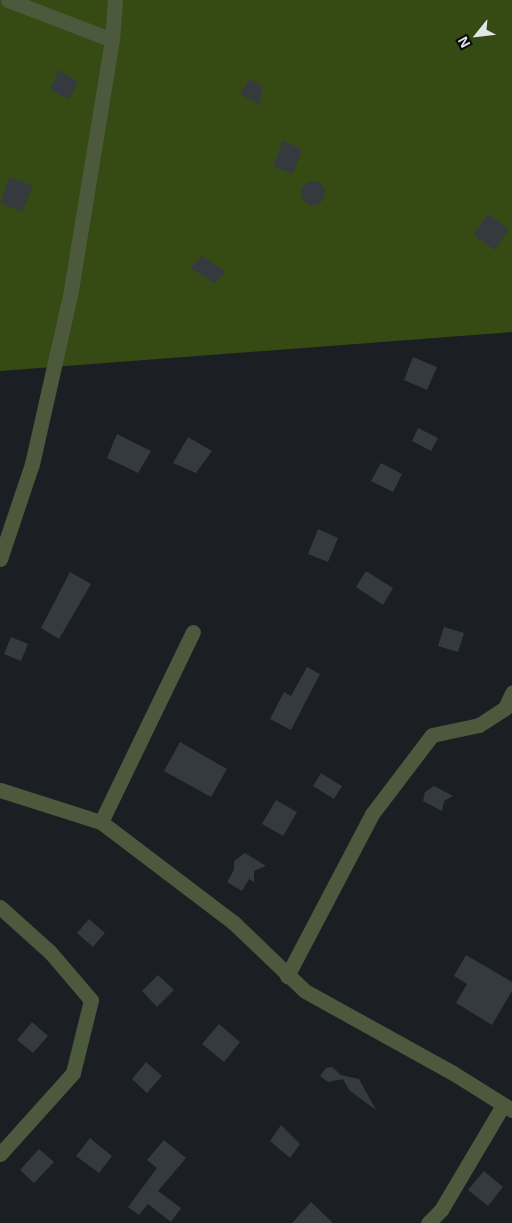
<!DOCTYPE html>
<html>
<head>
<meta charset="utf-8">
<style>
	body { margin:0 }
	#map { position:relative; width:512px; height:1223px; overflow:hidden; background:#1b1f24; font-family:Helvetica,sans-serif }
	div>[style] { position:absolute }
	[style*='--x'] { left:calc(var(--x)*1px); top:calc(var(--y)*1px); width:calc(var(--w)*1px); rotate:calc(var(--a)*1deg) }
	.forest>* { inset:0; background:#354b13 }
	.building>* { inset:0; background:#353a3f }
	.round { border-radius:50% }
	.street>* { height:15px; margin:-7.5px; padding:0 7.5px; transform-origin:7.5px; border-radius:7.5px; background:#4c593c }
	span { translate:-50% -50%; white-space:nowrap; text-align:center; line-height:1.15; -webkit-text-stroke:4px #07090b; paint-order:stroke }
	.north { position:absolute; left:452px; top:10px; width:50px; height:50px; -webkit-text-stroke:4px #07090b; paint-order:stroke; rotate:241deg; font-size:14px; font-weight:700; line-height:20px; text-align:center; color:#e3e6e9 }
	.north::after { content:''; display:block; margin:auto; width:18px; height:22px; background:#e3e6e9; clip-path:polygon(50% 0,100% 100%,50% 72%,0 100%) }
</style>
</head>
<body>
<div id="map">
	<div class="forest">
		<i style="clip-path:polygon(0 0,512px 0,512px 332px,0 371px)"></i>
	</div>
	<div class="building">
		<i style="clip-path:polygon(59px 70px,78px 82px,69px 99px,50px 90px)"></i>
		<i style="clip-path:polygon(250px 79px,263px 87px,259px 105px,240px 94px)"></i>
		<i style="clip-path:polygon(283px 141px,302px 149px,293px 174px,273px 166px)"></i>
		<i style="clip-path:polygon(9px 177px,33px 186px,22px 212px,0 203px)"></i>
		<i class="round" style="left:301px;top:181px;width:24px;height:24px"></i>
		<i style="clip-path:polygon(488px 214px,509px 229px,495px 250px,473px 235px)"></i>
		<i style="clip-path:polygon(202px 256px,226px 272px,214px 283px,190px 268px)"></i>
		<i style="clip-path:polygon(413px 357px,437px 367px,427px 390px,404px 380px)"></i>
		<i style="clip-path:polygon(418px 428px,438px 438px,431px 451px,412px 441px)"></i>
		<i style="clip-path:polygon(117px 434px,151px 451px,138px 473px,107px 458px)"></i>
		<i style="clip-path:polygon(188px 437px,212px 451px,196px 473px,173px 463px)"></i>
		<i style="clip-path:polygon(381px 463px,402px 474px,393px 492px,371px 481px)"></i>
		<i style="clip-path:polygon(318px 529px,338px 538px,328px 562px,308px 554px)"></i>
		<i style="clip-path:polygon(366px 571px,393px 588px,383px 605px,356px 587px)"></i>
		<i style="clip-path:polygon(70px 572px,91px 584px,59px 639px,41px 628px)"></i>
		<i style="clip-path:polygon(444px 627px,464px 633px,458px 652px,438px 646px)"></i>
		<i style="clip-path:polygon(11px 637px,28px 644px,21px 661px,4px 654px)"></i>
		<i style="clip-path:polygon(307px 667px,320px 674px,291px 730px,270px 719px,284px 692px,291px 696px)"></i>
		<i style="clip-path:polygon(180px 742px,227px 769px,211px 797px,164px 771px)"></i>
		<i style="clip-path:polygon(321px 773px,342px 786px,334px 799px,313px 786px)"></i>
		<i style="clip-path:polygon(434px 786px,453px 796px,444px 801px,442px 811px,423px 801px,425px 792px)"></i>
		<i style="clip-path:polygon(276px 800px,297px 812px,283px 836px,262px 824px)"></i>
		<i style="clip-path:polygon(245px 853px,266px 866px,254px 871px,254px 882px,249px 879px,242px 891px,227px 882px,234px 870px,234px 861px)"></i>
		<i style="clip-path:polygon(89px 919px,105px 933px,93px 947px,77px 933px)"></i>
		<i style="clip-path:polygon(466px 955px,512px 982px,512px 991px,492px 1025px,456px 1003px,467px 984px,454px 976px)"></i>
		<i style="clip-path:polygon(158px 975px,174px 990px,157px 1007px,142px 991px)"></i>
		<i style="clip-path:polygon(32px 1022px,48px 1036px,33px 1053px,17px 1040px)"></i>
		<i style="clip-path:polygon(219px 1024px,240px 1042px,224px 1062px,202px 1044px)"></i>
		<i style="clip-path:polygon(146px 1062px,162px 1076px,147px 1093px,132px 1079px)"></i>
		<i style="clip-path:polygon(332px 1067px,341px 1075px,359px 1079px,376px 1110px,349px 1090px,343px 1079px,328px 1082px,320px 1076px,326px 1068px)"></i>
		<i style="clip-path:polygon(281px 1125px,300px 1144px,290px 1158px,270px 1141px)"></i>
		<i style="clip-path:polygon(90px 1138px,112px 1156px,99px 1173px,76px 1156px)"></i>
		<i style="clip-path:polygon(164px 1140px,186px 1158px,158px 1191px,181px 1208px,171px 1222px,148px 1204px,139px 1215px,128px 1207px,157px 1168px,147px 1160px)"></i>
		<i style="clip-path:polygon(39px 1149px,54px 1162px,34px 1183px,20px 1170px)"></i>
		<i style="clip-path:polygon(484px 1171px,503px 1187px,488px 1206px,468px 1190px)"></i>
		<i style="clip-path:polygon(311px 1202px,333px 1223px,292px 1223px)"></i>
	</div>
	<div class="street">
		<i style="--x:8;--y:0;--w:111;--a:21"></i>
		<i style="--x:0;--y:559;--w:100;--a:-71.4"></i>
		<i style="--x:32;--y:464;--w:172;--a:-77.3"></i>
		<i style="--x:70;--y:296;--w:259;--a:-80.7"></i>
		<i style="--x:112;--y:40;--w:40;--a:-85.7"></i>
		<i style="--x:0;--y:790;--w:106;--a:17.6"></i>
		<i style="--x:101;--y:822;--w:167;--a:37.2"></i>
		<i style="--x:234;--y:923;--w:98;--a:43.8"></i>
		<i style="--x:305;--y:991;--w:169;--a:29"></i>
		<i style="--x:453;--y:1073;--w:70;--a:32.1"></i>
		<i style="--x:101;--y:822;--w:211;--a:-64.2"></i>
		<i style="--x:0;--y:907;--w:67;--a:42"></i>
		<i style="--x:50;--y:952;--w:63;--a:49.5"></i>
		<i style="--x:91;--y:1000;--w:75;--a:103.9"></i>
		<i style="--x:73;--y:1073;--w:109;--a:132"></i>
		<i style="--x:287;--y:976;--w:183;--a:-62.3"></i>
		<i style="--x:372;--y:814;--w:99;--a:-52.8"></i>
		<i style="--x:432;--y:735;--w:48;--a:-12"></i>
		<i style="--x:479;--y:725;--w:31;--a:-33"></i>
		<i style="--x:505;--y:708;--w:17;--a:-65"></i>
		<i style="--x:428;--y:1223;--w:18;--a:-45"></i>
		<i style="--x:441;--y:1210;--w:122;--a:-59.4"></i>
	</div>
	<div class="north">N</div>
</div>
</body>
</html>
